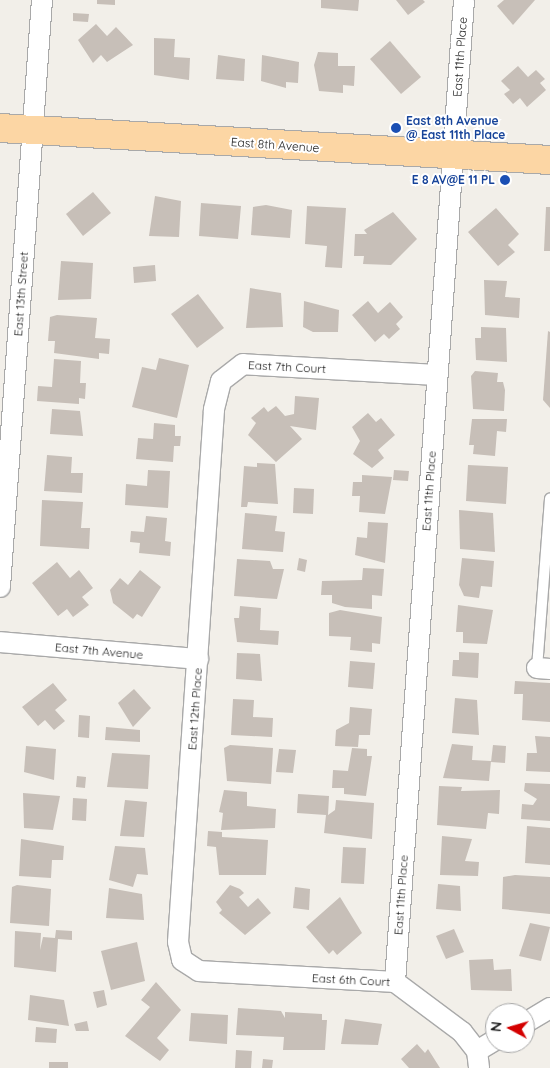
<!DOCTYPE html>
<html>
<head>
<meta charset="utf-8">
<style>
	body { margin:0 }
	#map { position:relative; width:550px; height:1068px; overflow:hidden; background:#f2efe9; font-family:Quicksand,sans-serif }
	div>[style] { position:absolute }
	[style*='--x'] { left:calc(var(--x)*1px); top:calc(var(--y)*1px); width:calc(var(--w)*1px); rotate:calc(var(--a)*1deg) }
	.building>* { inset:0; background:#c7bfb8 }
	.roads { filter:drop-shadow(1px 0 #a9a9a9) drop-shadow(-1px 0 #a9a9a9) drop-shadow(0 1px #a9a9a9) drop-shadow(0 -1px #a9a9a9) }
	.lane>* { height:10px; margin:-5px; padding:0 5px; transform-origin:5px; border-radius:5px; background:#fff }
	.street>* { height:20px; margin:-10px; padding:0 10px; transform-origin:10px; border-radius:10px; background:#fff }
	.primary>* { height:28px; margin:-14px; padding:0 14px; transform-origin:14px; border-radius:14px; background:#fcd6a4 }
	.dots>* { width:14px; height:14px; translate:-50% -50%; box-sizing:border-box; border:2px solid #fff; border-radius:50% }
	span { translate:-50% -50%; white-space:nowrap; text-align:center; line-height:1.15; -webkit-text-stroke:4px #fff; paint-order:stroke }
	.street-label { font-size:12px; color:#222 }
	.transit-label { font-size:12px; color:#164399; font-weight:700 }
	.left { translate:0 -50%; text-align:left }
	.right { translate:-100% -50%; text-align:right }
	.north { position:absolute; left:485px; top:1003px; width:50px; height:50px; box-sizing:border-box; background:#fff; border:1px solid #a7a7a7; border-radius:50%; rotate:276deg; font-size:14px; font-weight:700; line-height:20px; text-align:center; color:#222 }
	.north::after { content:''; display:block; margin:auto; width:18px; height:22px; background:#d40000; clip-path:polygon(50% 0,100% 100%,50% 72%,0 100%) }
</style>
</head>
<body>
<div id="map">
	<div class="building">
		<i style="clip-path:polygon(97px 0,115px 0,115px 5px,97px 4px)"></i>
		<i style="clip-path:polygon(321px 0,359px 0,358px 11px,321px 8px)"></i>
		<i style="clip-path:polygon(396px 0,423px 0,425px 2px,408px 15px)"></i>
		<i style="clip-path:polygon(504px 0,535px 0,513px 25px,497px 6px)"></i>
		<i style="clip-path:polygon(73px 13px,89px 14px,88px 22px,73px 21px)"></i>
		<i style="clip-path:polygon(96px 24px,107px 36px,116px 27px,133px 45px,107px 62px,101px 55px,93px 63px,78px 40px)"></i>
		<i style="clip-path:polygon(154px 38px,175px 39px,174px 57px,190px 58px,189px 80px,154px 75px)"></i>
		<i style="clip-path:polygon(390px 41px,421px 77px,401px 94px,370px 59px)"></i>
		<i style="clip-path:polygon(318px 52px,338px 53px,338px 66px,355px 66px,354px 86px,343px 85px,343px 93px,319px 91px,314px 65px)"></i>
		<i style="clip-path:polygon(218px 55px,245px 59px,244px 81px,216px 79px)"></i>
		<i style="clip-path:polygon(262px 55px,299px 62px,298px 83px,286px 82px,286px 88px,261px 81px)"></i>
		<i style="clip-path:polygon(518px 66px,528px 77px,536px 70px,545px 79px,540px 83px,546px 90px,527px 107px,520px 98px,513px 104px,504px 94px,510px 90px,501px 81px)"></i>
		<i style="clip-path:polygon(93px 192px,111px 213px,83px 236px,66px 214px)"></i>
		<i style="clip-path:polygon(155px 196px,181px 201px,179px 237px,149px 236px)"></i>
		<i style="clip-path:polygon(201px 203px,241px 206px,238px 239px,199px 236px)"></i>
		<i style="clip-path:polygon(266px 205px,292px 210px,290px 238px,251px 235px,253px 207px)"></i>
		<i style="clip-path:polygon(307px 206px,346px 208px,342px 268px,325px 267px,327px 246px,305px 244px)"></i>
		<i style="clip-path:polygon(546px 207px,550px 207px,550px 251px,544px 251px)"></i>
		<i style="clip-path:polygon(496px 208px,519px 234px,508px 245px,515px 252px,498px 266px,468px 232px)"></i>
		<i style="clip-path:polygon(393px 212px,417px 239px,391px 265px,363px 264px,364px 256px,354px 256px,355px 234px,367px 234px,364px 230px)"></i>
		<i style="clip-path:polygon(61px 261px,93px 263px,91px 299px,58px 300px)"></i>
		<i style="clip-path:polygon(155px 265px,156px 281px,134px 283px,133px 267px)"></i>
		<i style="clip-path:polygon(484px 280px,507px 281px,505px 297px,520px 298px,519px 318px,485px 315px)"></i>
		<i style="clip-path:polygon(250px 288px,281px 293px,283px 327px,246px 328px)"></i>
		<i style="clip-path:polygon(198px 294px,224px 328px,197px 348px,171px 314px)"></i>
		<i style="clip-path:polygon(304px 301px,339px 310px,338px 332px,313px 332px,303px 327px)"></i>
		<i style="clip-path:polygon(368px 301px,378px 313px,390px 302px,403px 317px,396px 324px,400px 329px,389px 339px,384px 334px,375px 342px,352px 315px)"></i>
		<i style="clip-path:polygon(57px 315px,97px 318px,95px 338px,110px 339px,109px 354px,99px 353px,99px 359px,54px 353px,55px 341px,48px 341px,50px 317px)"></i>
		<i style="clip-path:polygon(481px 327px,506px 328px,507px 362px,476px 360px,475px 338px,481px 338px)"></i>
		<i style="clip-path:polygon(548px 331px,550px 332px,550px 408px,543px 400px)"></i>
		<i style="clip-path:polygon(159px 358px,189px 365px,177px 418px,132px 407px,142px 367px,156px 370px)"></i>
		<i style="clip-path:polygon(54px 359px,81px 361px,80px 383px,86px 383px,85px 399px,79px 398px,79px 404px,37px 401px,38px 386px,52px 387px)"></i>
		<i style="clip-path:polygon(475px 371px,498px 373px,497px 382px,503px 382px,505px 390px,504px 411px,473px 409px,471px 376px)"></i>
		<i style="clip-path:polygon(295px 396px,319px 398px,316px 430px,290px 426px,302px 439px,276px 462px,248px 435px,256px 423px,251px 418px,264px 407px,268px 412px,276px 406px,285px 416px,294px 414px)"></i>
		<i style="clip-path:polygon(52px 409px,80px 411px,83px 436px,50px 434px)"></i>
		<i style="clip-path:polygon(368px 413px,376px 422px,381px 418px,395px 435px,378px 450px,384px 458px,372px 468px,353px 454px,360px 441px,352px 427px)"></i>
		<i style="clip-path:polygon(472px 419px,507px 419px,506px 432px,497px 431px,495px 456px,473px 454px,474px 445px,469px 445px)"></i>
		<i style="clip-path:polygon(154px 423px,175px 425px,175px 436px,181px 436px,180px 446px,174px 446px,173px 462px,136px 459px,138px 438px,153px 439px)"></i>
		<i style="clip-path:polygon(47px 455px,72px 457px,71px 473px,83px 473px,82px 493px,44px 491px)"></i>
		<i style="clip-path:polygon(257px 463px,275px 464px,278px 504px,248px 502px,247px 507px,241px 507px,244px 466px,257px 467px)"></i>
		<i style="clip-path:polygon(468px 465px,508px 467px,506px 504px,466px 501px)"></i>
		<i style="clip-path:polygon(148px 470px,170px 471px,168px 508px,125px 505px,126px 484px,147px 486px)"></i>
		<i style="clip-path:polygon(394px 470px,409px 471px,408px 481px,393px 480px)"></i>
		<i style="clip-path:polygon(362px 475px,392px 477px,385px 514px,359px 512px,360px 496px,352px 496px,353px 482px,362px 482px)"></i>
		<i style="clip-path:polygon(294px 488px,314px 489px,313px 514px,293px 513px)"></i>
		<i style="clip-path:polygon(42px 500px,83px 502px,81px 528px,90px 528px,89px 549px,40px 546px)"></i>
		<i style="clip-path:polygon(459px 510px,493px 513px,495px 552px,460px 549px)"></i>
		<i style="clip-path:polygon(245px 513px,277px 516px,275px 531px,285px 532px,283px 552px,242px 549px)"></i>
		<i style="clip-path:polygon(146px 516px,167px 518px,165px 541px,171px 542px,170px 556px,139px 553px,140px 543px,130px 542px,131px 531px,144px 532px)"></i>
		<i style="clip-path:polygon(368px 522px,388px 523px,385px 563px,355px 555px,357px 537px,367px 538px)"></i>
		<i style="clip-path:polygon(299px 558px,307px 560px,305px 572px,297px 570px)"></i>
		<i style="clip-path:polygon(462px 558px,494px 561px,492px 587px,481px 586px,479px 598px,464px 596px,459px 585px)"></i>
		<i style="clip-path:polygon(237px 559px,270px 561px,273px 569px,284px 569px,277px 599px,234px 596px)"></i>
		<i style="clip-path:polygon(57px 562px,70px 578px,79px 570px,93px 588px,82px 597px,89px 605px,73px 617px,67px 609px,58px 616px,32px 583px)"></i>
		<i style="clip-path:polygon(363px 568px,384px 569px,382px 596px,372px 595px,372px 609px,345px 607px,332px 603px,332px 595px,321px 595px,322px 581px,362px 580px)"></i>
		<i style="clip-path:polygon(140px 570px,161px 587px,142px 617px,137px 614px,133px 619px,113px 603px,110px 590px,120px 578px,128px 585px)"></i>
		<i style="clip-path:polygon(458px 605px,493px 610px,487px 644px,463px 643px,463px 632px,456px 632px)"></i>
		<i style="clip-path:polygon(240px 606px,261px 608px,260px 630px,279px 631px,278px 645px,237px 642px,234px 618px,239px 618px)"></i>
		<i style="clip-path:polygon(340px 610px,382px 617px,380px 644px,372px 643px,372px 652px,350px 650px,351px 637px,329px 636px,329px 613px)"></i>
		<i style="clip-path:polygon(459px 652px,479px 653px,478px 678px,452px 676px,453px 660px,459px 660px)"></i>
		<i style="clip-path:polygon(237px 653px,260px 654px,262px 681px,236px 679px)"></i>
		<i style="clip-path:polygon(350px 661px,375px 663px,373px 689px,348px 687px)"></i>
		<i style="clip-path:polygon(515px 681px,550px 683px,550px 722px,522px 720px,523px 694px,514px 694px)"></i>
		<i style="clip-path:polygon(53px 683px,67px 700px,55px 710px,65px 721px,54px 730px,45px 720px,38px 726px,22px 707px)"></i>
		<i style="clip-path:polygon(134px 689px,151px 708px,133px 727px,118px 703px)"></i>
		<i style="clip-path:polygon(455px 698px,477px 700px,479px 735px,452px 733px)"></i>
		<i style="clip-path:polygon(233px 699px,254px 700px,253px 717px,273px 718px,272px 737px,231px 735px)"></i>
		<i style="clip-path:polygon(350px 707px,372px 709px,370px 735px,359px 735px,358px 747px,335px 746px,336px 730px,349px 723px)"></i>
		<i style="clip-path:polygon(79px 715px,90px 716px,89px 738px,78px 737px)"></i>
		<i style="clip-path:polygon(106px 727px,140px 730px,140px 742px,105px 740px)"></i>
		<i style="clip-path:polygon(535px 736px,550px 737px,550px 772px,526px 771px,527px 753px,537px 753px)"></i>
		<i style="clip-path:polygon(452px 744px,473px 746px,472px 760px,491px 761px,489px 781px,443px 778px)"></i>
		<i style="clip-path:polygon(230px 745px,273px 748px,271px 784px,227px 781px,224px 748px)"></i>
		<i style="clip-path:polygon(493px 745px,506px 746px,505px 763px,491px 762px)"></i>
		<i style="clip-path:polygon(26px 746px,56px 749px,54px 780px,24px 772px)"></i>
		<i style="clip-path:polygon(352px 748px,367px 749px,367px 756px,372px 756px,366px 796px,344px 794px,344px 788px,332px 788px,333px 770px,348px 771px)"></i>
		<i style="clip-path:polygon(279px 749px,296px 750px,293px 773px,276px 772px)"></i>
		<i style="clip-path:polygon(112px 753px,150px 755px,148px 789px,107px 787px)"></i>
		<i style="clip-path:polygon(77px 776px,86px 777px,85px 788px,76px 787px)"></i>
		<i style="clip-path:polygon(525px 783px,550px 784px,550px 821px,521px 819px,522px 804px,533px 805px,537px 799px,524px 791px)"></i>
		<i style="clip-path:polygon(439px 786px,462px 787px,461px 791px,500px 790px,499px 814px,488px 813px,486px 829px,437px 825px)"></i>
		<i style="clip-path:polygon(224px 790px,247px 792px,247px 806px,276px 809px,275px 828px,221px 830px,223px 813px,219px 812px)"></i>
		<i style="clip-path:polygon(23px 793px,60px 796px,53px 830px,24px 828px)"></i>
		<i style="clip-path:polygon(298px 794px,329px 796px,328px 815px,335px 810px,336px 800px,374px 803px,372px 839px,324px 833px,326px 815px,297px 813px)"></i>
		<i style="clip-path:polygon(73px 798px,87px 799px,86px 821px,72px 820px)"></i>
		<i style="clip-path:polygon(125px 800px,147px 802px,144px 837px,120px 836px)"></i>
		<i style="clip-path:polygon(527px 826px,550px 828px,550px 865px,525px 863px)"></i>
		<i style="clip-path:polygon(208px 831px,222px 832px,222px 837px,268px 840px,266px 875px,219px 875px,216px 847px,207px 846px)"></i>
		<i style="clip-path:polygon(442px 836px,472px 839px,465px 861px,479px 862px,478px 876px,440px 875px)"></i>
		<i style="clip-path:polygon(21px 839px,64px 846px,63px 860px,52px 860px,51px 878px,19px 876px)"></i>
		<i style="clip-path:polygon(115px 846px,145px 848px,148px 875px,137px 874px,133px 887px,109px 880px)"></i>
		<i style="clip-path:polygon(343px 847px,366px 848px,364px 884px,341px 883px)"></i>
		<i style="clip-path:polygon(515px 875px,550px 877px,550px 914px,502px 909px,503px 877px)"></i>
		<i style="clip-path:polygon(438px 884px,460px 886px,461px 911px,436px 909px)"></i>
		<i style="clip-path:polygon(17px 885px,51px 889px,49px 926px,10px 923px,12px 887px)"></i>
		<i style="clip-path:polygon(230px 885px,240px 889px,244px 893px,239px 897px,248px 907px,258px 898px,271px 913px,245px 935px,219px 913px,222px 910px,216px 902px)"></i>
		<i style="clip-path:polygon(295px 887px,310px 889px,309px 910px,293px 908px)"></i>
		<i style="clip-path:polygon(109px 888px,142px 894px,144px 920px,106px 918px)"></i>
		<i style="clip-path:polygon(340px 897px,362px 933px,337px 955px,333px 950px,329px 954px,306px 927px)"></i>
		<i style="clip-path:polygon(530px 923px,550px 927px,541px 961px,519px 956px)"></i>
		<i style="clip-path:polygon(454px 929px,464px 952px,446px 959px,436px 936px)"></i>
		<i style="clip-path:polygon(56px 930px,72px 931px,72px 940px,58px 939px,56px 972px,14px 967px,15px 931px,41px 933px,40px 950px,43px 937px,55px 938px)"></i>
		<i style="clip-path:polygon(137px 942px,145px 981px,111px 990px,101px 951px)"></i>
		<i style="clip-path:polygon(493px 959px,494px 970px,511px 969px,512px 991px,471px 990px,469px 960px)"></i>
		<i style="clip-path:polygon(156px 982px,181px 1010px,157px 1038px,169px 1050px,160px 1061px,125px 1036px,150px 1007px,141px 1000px)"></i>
		<i style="clip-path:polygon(104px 990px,107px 1005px,97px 1008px,93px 992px)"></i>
		<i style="clip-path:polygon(30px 995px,64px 1000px,69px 1026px,28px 1020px)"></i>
		<i style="clip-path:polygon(238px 1008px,281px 1011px,285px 1018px,285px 1012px,322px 1014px,322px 1020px,327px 1020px,325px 1050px,283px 1050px,284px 1037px,236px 1035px)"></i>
		<i style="clip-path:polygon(191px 1013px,228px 1015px,227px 1044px,189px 1041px)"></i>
		<i style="clip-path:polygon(345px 1019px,382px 1024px,378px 1045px,341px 1044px)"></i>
		<i style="clip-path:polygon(87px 1021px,89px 1031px,76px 1031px,74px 1024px)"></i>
		<i style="clip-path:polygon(36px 1027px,57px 1029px,56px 1043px,35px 1042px)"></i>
		<i style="clip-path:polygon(417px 1044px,425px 1053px,428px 1049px,440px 1068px,409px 1068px,401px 1059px)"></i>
		<i style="clip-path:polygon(236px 1050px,252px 1051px,251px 1068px,235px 1068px)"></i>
		<i style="clip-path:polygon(263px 1059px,273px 1060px,272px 1068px,262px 1068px)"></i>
		<i style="clip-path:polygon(49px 1062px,68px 1062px,68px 1068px,49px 1068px)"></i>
	</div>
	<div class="roads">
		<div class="lane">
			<i style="--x:537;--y:668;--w:170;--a:-85.6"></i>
		</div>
		<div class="street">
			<i style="--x:437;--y:375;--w:194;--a:-176.8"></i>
			<i style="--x:243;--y:364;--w:28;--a:142"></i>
			<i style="--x:221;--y:381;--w:30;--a:104"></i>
			<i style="--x:214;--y:410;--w:533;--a:93.87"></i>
			<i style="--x:178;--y:942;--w:18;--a:77"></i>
			<i style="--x:182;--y:960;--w:20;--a:33"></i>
			<i style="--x:199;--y:971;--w:196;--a:3.2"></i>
			<i style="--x:395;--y:982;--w:84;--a:36.7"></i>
			<i style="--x:462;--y:1032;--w:24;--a:52"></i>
			<i style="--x:477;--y:1051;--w:17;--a:83"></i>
			<i style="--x:0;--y:587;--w:589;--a:-85.91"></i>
			<i style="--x:0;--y:642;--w:199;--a:4.9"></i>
			<i style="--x:537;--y:668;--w:13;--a:4"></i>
			<i style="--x:395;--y:982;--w:984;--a:-85.98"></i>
			<i style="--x:525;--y:1023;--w:29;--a:-31"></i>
			<i style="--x:477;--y:1051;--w:21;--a:-31"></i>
		</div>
		<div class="primary">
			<i style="--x:0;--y:128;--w:551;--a:3.33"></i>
		</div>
	</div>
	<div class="dots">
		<i style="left:396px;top:128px;background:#1a4fb4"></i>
		<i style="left:505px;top:180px;background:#1a4fb4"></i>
	</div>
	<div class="street-label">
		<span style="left:460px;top:57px;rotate:-86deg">East 11th Place</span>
		<span style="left:275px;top:145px;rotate:4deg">East 8th Avenue</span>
		<span style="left:21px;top:294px;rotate:-86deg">East 13th Street</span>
		<span style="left:287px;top:367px;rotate:3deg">East 7th Court</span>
		<span style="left:429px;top:491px;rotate:-86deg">East 11th Place</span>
		<span style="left:99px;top:651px;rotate:5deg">East 7th Avenue</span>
		<span style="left:195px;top:709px;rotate:-86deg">East 12th Place</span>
		<span style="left:401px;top:895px;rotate:-86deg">East 11th Place</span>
		<span style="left:351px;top:980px;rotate:3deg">East 6th Court</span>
	</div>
	<div class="transit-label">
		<span class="left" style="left:406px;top:128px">East 8th Avenue<br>@ East 11th Place</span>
		<span class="right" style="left:495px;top:180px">E 8 AV@E 11 PL</span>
	</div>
	<div class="north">N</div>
</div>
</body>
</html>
